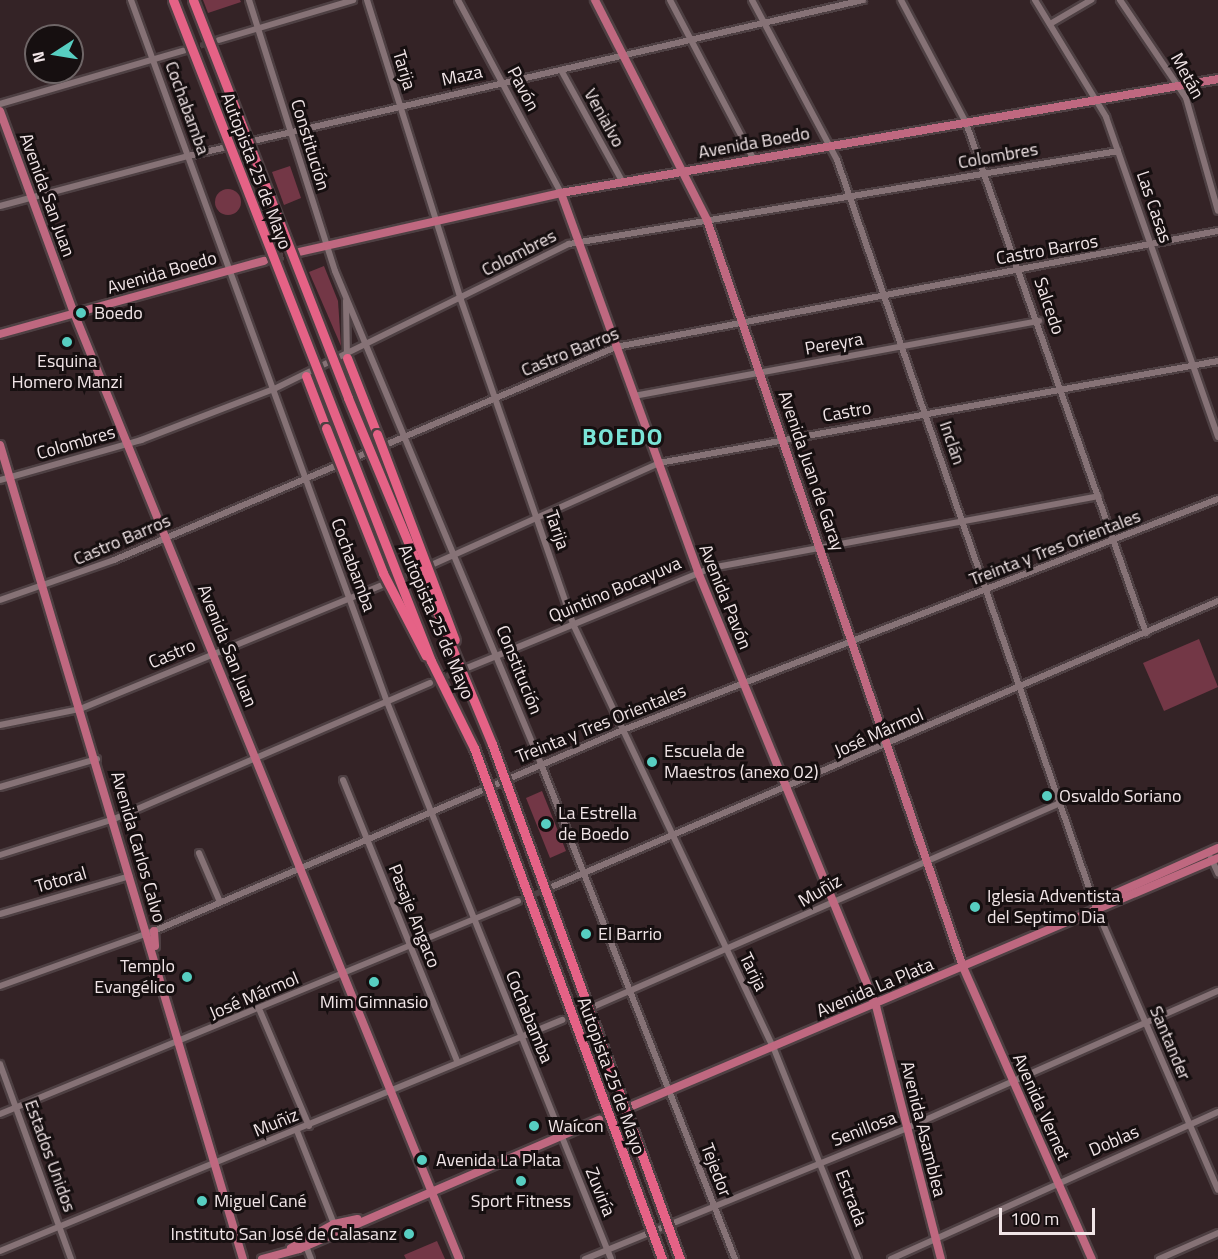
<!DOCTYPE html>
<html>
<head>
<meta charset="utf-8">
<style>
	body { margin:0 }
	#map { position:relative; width:1218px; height:1259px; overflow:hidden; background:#342326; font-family:"Titillium Web",sans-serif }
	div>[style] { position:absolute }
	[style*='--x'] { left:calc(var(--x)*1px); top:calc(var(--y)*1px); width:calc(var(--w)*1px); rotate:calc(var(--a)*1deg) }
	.green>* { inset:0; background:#733746 }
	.round { border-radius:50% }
	.minor-tunnel>* { height:6px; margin-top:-3px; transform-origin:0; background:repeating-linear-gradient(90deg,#504043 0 6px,transparent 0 9px) }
	.major-tunnel>* { height:8px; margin-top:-4px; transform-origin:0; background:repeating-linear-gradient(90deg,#504043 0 8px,transparent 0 12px) }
	.roads { filter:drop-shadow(2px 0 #4e4043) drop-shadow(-2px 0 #4e4043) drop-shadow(0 2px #4e4043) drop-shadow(0 -2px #4e4043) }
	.minor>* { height:6px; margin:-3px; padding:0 3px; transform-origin:3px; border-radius:3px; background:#867276 }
	.major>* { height:8px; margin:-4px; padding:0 4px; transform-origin:4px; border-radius:4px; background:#bf6880 }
	.highway>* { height:9px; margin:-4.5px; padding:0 4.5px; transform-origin:4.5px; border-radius:4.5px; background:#e56286 }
	.bridges { filter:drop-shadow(2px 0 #4e4043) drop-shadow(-2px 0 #4e4043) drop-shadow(0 2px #4e4043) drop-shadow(0 -2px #4e4043) }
	.highway-bridge>* { height:9px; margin:-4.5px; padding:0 4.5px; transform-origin:4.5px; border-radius:4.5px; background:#e56286 }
	.dots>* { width:16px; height:16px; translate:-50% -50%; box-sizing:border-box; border:3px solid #160f10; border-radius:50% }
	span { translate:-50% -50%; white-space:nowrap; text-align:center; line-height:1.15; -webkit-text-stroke:6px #160f10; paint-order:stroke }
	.street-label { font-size:18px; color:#f1e5e7 }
	.poi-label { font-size:18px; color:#f1e5e7 }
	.left { translate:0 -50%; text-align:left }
	.right { translate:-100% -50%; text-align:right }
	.district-label { font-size:24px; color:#7ae4d7; font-weight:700; letter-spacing:1.5px }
	.north { position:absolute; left:24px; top:24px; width:60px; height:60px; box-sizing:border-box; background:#160f10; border:2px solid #6e6566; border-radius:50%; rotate:258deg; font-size:16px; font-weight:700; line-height:24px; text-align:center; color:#f1e5e7 }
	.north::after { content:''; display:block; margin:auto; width:21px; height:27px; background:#57cec1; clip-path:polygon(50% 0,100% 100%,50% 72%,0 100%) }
	.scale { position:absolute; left:999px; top:1208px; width:96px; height:27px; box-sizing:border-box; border:3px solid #f1e5e7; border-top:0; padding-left:8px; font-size:18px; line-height:21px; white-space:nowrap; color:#f1e5e7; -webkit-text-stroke:4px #160f10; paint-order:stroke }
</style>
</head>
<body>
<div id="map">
	<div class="green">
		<i style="clip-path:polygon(203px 0,240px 0,241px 2px,208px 13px)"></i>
		<i style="clip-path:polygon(290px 166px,301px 198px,284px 205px,272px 172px)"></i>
		<i class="round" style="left:215px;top:189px;width:26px;height:26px"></i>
		<i style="clip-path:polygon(324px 266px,338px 301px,341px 346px,309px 272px)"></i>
		<i style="clip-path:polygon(1199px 639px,1218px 687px,1164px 711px,1143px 663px)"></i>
		<i style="clip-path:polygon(542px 791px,566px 851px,550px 858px,526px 798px)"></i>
		<i style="clip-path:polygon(437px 1241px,445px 1259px,406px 1259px,404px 1255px)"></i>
	</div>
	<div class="minor-tunnel">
		<i style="--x:183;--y:51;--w:38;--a:-17"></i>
		<i style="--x:385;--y:584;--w:41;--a:-21.5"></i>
		<i style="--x:430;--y:683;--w:37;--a:-22"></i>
		<i style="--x:518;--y:901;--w:32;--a:-22"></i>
		<i style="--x:562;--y:1020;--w:32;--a:-22"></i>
	</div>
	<div class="major-tunnel">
		<i style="--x:264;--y:261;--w:34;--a:-14"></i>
		<i style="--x:599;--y:1120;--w:31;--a:-22"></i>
	</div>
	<div class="roads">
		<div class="minor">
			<i style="--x:131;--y:0;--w:747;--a:69.96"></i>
			<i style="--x:387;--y:702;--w:600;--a:68.09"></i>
			<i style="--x:249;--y:0;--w:284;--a:72.4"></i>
			<i style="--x:335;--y:271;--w:534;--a:67.32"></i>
			<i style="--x:541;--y:764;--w:532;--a:68.6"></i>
			<i style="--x:367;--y:0;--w:314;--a:72.6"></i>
			<i style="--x:461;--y:300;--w:343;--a:70.9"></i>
			<i style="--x:573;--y:624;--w:470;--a:64.7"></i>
			<i style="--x:774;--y:1049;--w:226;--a:68.2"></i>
			<i style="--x:458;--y:0;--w:219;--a:61.9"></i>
			<i style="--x:670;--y:0;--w:178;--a:62.3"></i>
			<i style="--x:752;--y:0;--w:181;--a:62"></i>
			<i style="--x:837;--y:160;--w:792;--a:70.9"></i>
			<i style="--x:1096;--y:908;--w:307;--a:66.6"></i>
			<i style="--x:901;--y:0;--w:139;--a:62.1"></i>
			<i style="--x:966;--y:123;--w:541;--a:70.56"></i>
			<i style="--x:1035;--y:0;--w:137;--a:58.7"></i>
			<i style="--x:1106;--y:117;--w:339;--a:70.7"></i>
			<i style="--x:1120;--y:0;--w:118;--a:56"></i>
			<i style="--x:1186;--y:98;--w:117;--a:74.2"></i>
			<i style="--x:1050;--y:24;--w:48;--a:-30.3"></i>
			<i style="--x:219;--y:40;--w:140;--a:-16.6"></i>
			<i style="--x:561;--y:70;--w:127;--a:61.2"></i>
			<i style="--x:0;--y:104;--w:191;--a:-16.2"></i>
			<i style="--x:0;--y:206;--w:195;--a:-14.9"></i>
			<i style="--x:188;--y:156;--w:693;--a:-13.01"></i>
			<i style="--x:346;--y:301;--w:57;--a:89"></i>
			<i style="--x:634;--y:396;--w:412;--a:-10.5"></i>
			<i style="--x:0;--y:480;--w:147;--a:-15.8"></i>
			<i style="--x:141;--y:440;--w:142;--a:-21"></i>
			<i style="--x:274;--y:389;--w:329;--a:-26.2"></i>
			<i style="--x:569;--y:244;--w:557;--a:-9.61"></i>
			<i style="--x:429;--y:566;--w:252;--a:-24.1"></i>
			<i style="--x:659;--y:463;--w:568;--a:-10.34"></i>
			<i style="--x:0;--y:600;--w:121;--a:-19.3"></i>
			<i style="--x:114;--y:560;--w:545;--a:-22.99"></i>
			<i style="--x:616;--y:347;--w:613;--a:-10.91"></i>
			<i style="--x:467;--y:668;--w:264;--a:-22.3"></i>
			<i style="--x:711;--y:568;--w:394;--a:-10.5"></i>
			<i style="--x:0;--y:725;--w:82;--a:-11.3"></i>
			<i style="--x:80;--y:709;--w:330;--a:-22.3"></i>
			<i style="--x:343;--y:780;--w:305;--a:67.9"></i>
			<i style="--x:0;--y:787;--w:101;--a:-16.1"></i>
			<i style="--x:199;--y:853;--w:53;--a:66.8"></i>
			<i style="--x:0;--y:855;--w:120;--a:-17.5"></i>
			<i style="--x:114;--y:819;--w:344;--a:-23.3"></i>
			<i style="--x:1211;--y:858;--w:17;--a:65"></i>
			<i style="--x:549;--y:888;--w:728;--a:-23.22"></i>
			<i style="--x:0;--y:914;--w:135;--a:-16.3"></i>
			<i style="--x:0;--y:986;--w:164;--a:-19.7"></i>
			<i style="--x:154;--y:931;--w:510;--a:-23.2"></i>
			<i style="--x:623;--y:730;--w:638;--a:-21.22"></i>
			<i style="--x:595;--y:1006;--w:507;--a:-23.58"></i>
			<i style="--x:260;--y:1011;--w:125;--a:66.9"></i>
			<i style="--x:0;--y:1064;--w:208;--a:70"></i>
			<i style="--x:0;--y:1114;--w:560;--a:-22.35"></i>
			<i style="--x:297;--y:1131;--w:100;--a:68.3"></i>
			<i style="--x:306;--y:1246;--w:14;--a:69"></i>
			<i style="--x:0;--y:1251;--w:608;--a:-22.34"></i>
			<i style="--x:585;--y:1259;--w:348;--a:-22.1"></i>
			<i style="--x:907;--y:1128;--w:340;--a:-23.8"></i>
			<i style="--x:891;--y:1259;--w:359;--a:-24.2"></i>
			<i style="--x:1159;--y:1259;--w:64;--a:-23.8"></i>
		</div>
		<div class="major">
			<i style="--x:595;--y:0;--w:247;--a:63"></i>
			<i style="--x:707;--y:220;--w:790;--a:71.08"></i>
			<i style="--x:963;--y:967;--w:319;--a:66.2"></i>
			<i style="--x:0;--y:111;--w:215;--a:69.9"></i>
			<i style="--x:74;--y:313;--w:1021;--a:67.85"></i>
			<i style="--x:561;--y:193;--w:403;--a:70.1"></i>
			<i style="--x:698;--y:572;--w:469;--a:67.7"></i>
			<i style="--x:876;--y:1006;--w:261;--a:75.6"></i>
			<i style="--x:299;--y:252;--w:269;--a:-12.7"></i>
			<i style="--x:561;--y:193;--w:667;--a:-9.84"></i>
			<i style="--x:0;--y:334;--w:274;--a:-15.5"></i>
			<i style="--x:0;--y:445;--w:849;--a:73.38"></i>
			<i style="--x:1096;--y:908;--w:11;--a:-52"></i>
			<i style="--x:1103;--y:899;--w:126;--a:-23.9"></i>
			<i style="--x:154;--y:931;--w:15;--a:86"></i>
			<i style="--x:632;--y:1106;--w:636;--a:-22.94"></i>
			<i style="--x:291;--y:1248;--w:49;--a:-29.2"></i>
			<i style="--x:334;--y:1224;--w:24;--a:-12"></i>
			<i style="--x:262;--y:1259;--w:38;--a:-15"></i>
			<i style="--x:299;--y:1249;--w:327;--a:-23.3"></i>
		</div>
		<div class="highway">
			<i style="--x:347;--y:358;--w:82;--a:68.5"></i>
			<i style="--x:306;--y:376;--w:56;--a:69"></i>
		</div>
	</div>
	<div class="bridges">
		<div class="highway-bridge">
			<i style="--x:173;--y:0;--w:710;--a:68.68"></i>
			<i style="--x:431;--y:661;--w:97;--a:63.7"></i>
			<i style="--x:474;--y:748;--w:544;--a:69.8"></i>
			<i style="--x:193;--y:0;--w:427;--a:68.7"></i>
			<i style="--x:348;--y:398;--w:375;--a:67.4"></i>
			<i style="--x:492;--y:744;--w:548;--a:69.95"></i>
			<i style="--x:326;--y:428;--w:156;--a:68.5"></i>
			<i style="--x:383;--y:573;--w:93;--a:62.6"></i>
			<i style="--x:377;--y:434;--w:220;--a:69.3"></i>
		</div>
	</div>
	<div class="dots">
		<i style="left:81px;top:313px;background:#57cec1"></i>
		<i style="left:67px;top:342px;background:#57cec1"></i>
		<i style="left:652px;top:762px;background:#57cec1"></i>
		<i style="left:1047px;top:796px;background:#57cec1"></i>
		<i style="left:546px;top:824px;background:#57cec1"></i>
		<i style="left:975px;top:907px;background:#57cec1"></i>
		<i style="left:586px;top:934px;background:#57cec1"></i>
		<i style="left:187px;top:977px;background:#57cec1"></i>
		<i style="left:374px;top:982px;background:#57cec1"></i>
		<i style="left:534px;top:1126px;background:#57cec1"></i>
		<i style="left:422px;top:1160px;background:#57cec1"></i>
		<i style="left:521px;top:1181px;background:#57cec1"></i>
		<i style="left:202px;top:1201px;background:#57cec1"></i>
		<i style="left:409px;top:1234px;background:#57cec1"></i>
	</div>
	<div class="street-label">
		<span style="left:404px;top:70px;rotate:73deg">Tarija</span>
		<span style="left:462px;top:76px;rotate:-12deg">Maza</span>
		<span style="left:1187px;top:76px;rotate:61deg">Metán</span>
		<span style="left:523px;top:89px;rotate:62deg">Pavón</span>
		<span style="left:187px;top:108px;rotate:70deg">Cochabamba</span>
		<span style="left:604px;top:118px;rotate:61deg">Venialvo</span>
		<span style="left:754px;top:143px;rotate:-10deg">Avenida Boedo</span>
		<span style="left:310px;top:145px;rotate:73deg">Constitución</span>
		<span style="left:998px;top:156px;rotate:-10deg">Colombres</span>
		<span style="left:256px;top:171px;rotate:69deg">Autopista 25 de Mayo</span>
		<span style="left:47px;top:195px;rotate:70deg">Avenida San Juan</span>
		<span style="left:1154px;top:207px;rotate:71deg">Las Casas</span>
		<span style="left:1047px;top:250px;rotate:-10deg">Castro Barros</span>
		<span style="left:519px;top:253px;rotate:-27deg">Colombres</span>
		<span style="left:162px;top:273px;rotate:-16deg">Avenida Boedo</span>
		<span style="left:1049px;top:306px;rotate:71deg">Salcedo</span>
		<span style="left:834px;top:344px;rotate:-10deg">Pereyra</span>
		<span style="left:570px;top:352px;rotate:-22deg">Castro Barros</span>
		<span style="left:847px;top:412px;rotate:-10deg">Castro</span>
		<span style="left:76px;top:443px;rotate:-16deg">Colombres</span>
		<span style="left:952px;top:443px;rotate:71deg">Inclán</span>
		<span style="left:811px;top:471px;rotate:71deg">Avenida Juan de Garay</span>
		<span style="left:557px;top:530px;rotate:71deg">Tarija</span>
		<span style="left:122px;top:540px;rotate:-23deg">Castro Barros</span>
		<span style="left:1055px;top:548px;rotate:-21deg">Treinta y Tres Orientales</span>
		<span style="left:353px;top:565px;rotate:70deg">Cochabamba</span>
		<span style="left:615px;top:590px;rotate:-23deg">Quintino Bocayuva</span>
		<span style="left:725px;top:597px;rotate:68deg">Avenida Pavón</span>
		<span style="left:436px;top:622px;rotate:67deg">Autopista 25 de Mayo</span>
		<span style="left:227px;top:646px;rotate:68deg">Avenida San Juan</span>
		<span style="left:172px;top:654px;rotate:-23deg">Castro</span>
		<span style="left:519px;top:670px;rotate:68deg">Constitución</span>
		<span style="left:601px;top:724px;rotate:-22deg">Treinta y Tres Orientales</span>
		<span style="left:879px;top:733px;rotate:-24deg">José Mármol</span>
		<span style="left:138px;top:847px;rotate:74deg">Avenida Carlos Calvo</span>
		<span style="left:61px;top:880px;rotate:-16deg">Totoral</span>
		<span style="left:820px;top:891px;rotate:-30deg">Muñiz</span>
		<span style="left:414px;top:916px;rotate:68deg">Pasaje Angaco</span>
		<span style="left:753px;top:972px;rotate:64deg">Tarija</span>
		<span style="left:875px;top:988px;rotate:-23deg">Avenida La Plata</span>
		<span style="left:254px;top:996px;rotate:-23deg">José Mármol</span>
		<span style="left:529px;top:1017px;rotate:68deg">Cochabamba</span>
		<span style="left:1170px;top:1043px;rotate:67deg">Santander</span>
		<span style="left:611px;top:1076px;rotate:70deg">Autopista 25 de Mayo</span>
		<span style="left:1041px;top:1107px;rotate:66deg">Avenida Vernet</span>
		<span style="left:276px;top:1123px;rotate:-22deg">Muñiz</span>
		<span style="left:864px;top:1129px;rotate:-21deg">Senillosa</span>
		<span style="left:923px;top:1129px;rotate:76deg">Avenida Asamblea</span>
		<span style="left:1114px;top:1141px;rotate:-23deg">Doblas</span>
		<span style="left:50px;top:1156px;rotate:70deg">Estados Unidos</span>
		<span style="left:716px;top:1170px;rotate:69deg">Tejedor</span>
		<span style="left:600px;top:1192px;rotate:68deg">Zuviría</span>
		<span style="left:851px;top:1198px;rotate:69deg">Estrada</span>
	</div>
	<div class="poi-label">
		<span class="left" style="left:94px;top:313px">Boedo</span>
		<span style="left:67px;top:372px">Esquina<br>Homero Manzi</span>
		<span class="left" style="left:664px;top:762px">Escuela de<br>Maestros (anexo 02)</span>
		<span class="left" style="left:1059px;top:796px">Osvaldo Soriano</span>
		<span class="left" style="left:558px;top:824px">La Estrella<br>de Boedo</span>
		<span class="left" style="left:987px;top:907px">Iglesia Adventista<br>del Septimo Dia</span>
		<span class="left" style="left:598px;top:934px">El Barrio</span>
		<span class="right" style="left:175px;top:977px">Templo<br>Evangélico</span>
		<span style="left:374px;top:1002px">Mim Gimnasio</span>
		<span class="left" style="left:548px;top:1126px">Waícon</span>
		<span class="left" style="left:436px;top:1160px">Avenida La Plata</span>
		<span class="left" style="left:214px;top:1201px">Miguel Cané</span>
		<span style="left:521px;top:1201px">Sport Fitness</span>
		<span class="right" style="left:397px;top:1234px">Instituto San José de Calasanz</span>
	</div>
	<div class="district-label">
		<span style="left:623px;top:437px">BOEDO</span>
	</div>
	<div class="north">N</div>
	<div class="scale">100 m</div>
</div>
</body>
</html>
